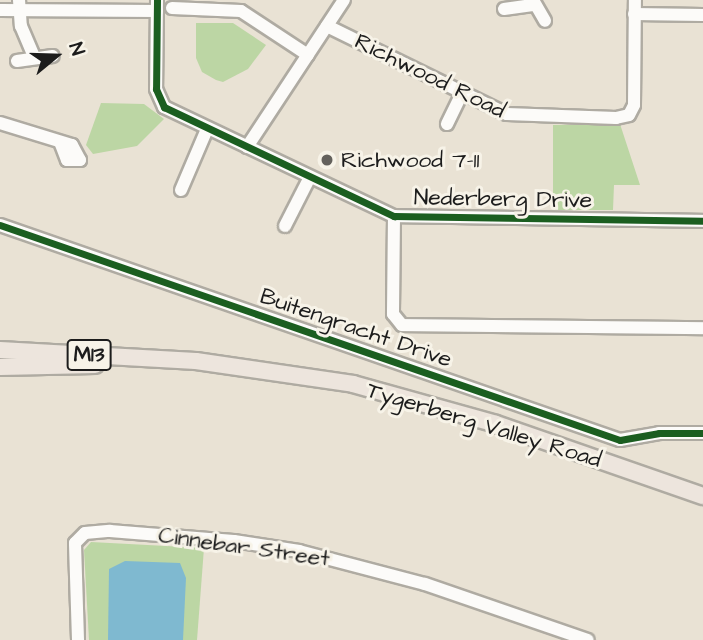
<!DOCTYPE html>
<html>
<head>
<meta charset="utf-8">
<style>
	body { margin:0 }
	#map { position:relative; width:703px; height:640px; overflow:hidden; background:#e9e2d4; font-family:"Architects Daughter",sans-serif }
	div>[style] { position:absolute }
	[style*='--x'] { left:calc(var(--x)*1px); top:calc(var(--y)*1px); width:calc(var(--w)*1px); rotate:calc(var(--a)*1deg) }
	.green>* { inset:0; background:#bcd6a4 }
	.water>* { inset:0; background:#7fb9d0 }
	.roads { filter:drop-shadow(2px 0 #afaba2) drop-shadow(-2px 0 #afaba2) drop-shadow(0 2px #afaba2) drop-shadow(0 -2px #afaba2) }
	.minor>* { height:12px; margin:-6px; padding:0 6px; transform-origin:6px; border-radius:6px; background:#fcfbf9 }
	.major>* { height:16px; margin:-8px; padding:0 8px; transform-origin:8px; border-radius:8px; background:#ede5dd }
	.cycleway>* { height:7px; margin:-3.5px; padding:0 3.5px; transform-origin:3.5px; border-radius:3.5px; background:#1b5e20 }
	.dots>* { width:19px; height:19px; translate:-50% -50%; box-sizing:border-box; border:4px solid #f7f3e8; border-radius:50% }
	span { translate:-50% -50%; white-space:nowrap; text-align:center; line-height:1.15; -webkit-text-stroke:6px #f7f3e8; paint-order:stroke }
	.shield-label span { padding:2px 5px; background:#f7f3e8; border:2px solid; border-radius:5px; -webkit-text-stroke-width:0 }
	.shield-label { font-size:21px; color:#1c1c1c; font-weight:700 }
	.street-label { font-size:23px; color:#1c1c1c }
	.poi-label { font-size:23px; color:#1c1c1c }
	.left { translate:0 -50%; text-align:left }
	.north { position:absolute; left:21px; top:21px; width:70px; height:70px; -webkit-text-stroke:5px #f7f3e8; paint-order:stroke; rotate:71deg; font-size:19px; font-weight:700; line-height:28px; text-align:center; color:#1c1c1c }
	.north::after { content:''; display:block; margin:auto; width:24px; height:32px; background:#1c1c1c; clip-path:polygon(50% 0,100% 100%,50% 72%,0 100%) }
</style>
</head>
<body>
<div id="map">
	<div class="green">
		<i style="clip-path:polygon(196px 23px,233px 23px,266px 45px,248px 69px,223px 82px,216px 80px,202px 72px,196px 58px)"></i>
		<i style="clip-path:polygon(101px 103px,144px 104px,164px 119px,137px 146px,93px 154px,86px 145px)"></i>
		<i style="clip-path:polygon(620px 124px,640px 185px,614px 185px,613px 210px,553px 210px,553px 125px)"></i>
		<i style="clip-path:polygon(91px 542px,204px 548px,197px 640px,89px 640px,84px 550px)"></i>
	</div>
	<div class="water">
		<i style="clip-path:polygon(125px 561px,180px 563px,186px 578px,183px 640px,108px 640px,109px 569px)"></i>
	</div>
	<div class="roads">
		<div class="minor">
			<i style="--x:19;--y:0;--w:26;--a:86"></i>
			<i style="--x:21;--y:26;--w:33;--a:67"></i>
			<i style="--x:157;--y:0;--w:89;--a:90.6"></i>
			<i style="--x:156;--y:89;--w:20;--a:66"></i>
			<i style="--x:164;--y:107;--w:255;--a:25.4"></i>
			<i style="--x:394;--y:216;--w:309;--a:0.9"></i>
			<i style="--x:533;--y:0;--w:24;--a:60"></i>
			<i style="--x:172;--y:8;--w:69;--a:2.5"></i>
			<i style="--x:241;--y:11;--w:80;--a:33.3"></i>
			<i style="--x:504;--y:9;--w:29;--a:-8"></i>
			<i style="--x:0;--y:10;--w:157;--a:0.4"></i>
			<i style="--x:634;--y:14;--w:69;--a:0.8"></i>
			<i style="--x:327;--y:26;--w:200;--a:26.1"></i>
			<i style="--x:507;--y:114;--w:109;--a:2.1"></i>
			<i style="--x:616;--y:118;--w:13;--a:-13"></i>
			<i style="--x:629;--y:115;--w:11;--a:-63"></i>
			<i style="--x:634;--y:105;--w:105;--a:-89.5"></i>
			<i style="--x:17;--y:61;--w:36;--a:-8"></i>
			<i style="--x:0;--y:123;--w:75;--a:17"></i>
			<i style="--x:72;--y:145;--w:17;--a:62"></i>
			<i style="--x:80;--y:160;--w:13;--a:180"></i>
			<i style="--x:67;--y:160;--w:19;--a:-111"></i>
			<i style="--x:447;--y:124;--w:34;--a:-64"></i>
			<i style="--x:247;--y:147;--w:176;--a:-56.6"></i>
			<i style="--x:181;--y:190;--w:66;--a:-66.9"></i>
			<i style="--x:394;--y:216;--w:98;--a:90.6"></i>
			<i style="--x:393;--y:314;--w:14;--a:51"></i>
			<i style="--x:402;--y:325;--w:301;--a:0.6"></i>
			<i style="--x:0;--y:225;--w:656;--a:19.13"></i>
			<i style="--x:620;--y:440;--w:40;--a:-10"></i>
			<i style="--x:659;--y:433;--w:44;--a:0"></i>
			<i style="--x:285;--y:226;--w:55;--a:-63"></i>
			<i style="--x:78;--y:640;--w:97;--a:-91.8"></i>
			<i style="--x:75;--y:543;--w:14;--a:-45"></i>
			<i style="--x:85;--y:533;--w:25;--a:-5"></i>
			<i style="--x:110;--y:531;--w:124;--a:4.6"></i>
			<i style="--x:234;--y:541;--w:66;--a:8.7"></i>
			<i style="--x:299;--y:551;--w:130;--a:14.7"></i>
			<i style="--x:425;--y:584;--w:172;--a:19"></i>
		</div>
		<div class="major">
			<i style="--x:0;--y:350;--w:196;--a:3.2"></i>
			<i style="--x:196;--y:361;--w:159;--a:8.3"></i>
			<i style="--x:353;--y:384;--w:148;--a:15.6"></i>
			<i style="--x:496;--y:424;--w:219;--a:19.2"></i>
			<i style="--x:0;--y:367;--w:95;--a:-1.2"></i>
		</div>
	</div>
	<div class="cycleway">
		<i style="--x:157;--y:0;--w:89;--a:90.6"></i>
		<i style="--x:156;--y:89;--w:20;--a:66"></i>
		<i style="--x:164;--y:107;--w:255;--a:25.4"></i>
		<i style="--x:394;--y:216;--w:309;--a:0.9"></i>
		<i style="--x:0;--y:225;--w:656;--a:19.13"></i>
		<i style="--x:620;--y:440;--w:40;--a:-10"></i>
		<i style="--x:659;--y:433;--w:44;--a:0"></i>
	</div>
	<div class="dots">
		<i style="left:327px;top:160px;background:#64615c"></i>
	</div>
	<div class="shield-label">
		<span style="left:89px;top:355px">M13</span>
	</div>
	<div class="street-label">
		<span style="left:430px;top:76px;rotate:26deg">Richwood Road</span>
		<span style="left:503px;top:199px;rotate:1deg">Nederberg Drive</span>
		<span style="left:356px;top:328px;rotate:19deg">Buitengracht Drive</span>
		<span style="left:484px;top:425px;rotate:17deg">Tygerberg Valley Road</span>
		<span style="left:244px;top:547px;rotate:8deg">Cinnebar Street</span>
	</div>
	<div class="poi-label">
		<span class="left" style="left:341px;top:160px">Richwood 7-11</span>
	</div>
	<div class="north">N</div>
</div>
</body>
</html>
